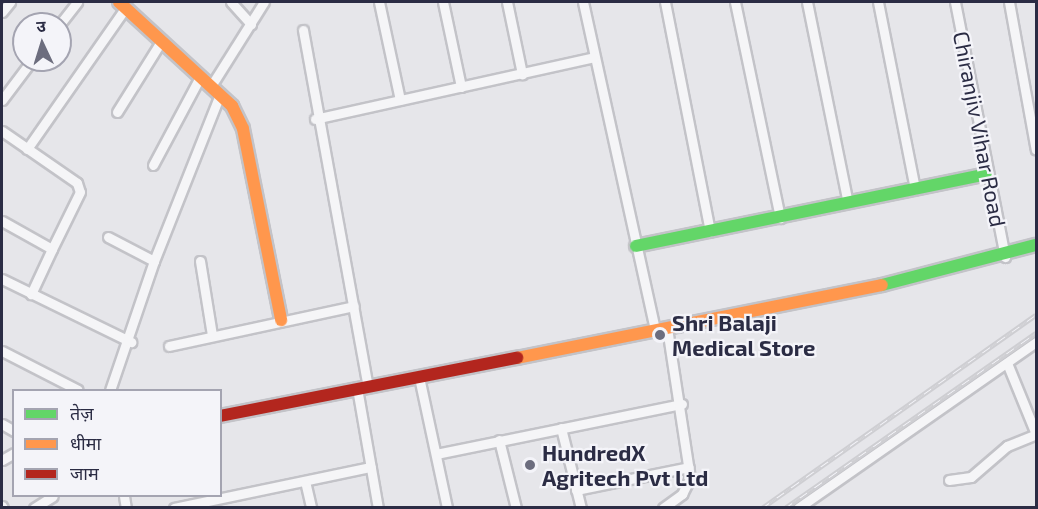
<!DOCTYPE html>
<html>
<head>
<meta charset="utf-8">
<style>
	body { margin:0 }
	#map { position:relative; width:1038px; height:509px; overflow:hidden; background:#e6e6ea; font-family:"Exo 2","Noto Sans Devanagari",sans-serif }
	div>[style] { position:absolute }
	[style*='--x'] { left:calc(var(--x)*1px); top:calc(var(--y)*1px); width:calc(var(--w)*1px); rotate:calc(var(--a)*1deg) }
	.roads { filter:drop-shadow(2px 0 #c3c3c8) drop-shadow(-2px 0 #c3c3c8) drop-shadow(0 2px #c3c3c8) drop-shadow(0 -2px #c3c3c8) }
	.street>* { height:9px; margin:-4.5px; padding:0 4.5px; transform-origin:4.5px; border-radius:4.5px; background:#f5f5f7 }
	.fast>* { height:12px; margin:-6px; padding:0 6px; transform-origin:6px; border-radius:6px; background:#63d668 }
	.slow>* { height:12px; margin:-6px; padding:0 6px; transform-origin:6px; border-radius:6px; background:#ff974d }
	.jam>* { height:12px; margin:-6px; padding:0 6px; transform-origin:6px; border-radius:6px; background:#b3261e }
	.rail>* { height:5px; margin-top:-2.5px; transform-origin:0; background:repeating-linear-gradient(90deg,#f4f4f9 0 9px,#ceced2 0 18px); box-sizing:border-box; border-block:2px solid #ceced2 }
	.dots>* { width:16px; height:16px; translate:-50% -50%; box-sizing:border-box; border:3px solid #f4f4f9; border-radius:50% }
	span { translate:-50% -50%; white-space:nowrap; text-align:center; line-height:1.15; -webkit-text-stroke:4.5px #f4f4f9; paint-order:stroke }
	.street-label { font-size:22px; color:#2b2c44 }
	.poi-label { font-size:22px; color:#2b2c44; font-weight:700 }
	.left { translate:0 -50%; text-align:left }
	.frame { position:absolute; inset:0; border:3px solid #2b2c44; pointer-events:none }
	.legend { position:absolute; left:12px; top:389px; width:210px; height:108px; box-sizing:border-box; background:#f4f4f9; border:2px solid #a4a4b1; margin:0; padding:8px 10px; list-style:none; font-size:18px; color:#2b2c44 }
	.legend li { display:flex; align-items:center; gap:12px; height:30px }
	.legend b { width:30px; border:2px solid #a4a4b1 }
	.north { position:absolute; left:12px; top:12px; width:60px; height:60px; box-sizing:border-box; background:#f4f4f9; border:2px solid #a4a4b1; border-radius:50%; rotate:356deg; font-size:16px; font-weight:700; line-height:24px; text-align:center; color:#2b2c44 }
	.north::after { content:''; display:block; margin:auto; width:21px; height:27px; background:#6c6d7e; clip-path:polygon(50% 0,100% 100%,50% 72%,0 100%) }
</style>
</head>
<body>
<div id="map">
	<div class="roads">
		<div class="street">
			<i style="--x:231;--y:2;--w:30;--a:48"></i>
			<i style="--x:379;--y:2;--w:100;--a:77.9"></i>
			<i style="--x:443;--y:2;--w:87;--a:78"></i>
			<i style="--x:507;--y:2;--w:74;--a:78.2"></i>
			<i style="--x:583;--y:2;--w:336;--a:77.6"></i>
			<i style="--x:665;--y:2;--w:234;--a:78.9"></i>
			<i style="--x:735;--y:2;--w:221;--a:78.2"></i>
			<i style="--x:807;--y:2;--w:205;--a:78.5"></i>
			<i style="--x:878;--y:2;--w:191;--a:78.8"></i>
			<i style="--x:955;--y:2;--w:260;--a:78.9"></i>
			<i style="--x:1009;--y:2;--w:150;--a:79.7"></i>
			<i style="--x:2;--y:12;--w:13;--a:-51"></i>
			<i style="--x:60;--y:24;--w:28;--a:-52"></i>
			<i style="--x:303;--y:30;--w:363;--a:79.7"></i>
			<i style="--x:211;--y:86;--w:99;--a:-57.8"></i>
			<i style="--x:2;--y:100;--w:50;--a:-53.1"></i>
			<i style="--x:117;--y:112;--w:85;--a:-58"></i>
			<i style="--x:315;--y:119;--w:286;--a:-12.5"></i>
			<i style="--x:2;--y:131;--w:91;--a:34.7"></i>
			<i style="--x:77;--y:183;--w:9;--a:72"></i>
			<i style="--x:80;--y:192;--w:64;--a:116.2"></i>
			<i style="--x:27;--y:149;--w:173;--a:-55.1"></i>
			<i style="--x:153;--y:165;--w:100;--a:-61.9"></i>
			<i style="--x:2;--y:221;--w:57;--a:29.2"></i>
			<i style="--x:52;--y:249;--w:50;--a:115"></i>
			<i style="--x:108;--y:237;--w:52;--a:27.6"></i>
			<i style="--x:154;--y:261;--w:136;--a:108.8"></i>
			<i style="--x:154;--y:261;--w:180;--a:-68.4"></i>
			<i style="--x:200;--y:261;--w:75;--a:80.8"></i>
			<i style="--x:2;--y:279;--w:144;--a:26"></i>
			<i style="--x:169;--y:346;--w:189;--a:-12.2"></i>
			<i style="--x:2;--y:351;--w:85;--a:27.2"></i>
			<i style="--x:1007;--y:363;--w:77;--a:67.8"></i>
			<i style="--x:419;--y:377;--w:134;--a:77.9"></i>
			<i style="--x:357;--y:388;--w:122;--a:80.1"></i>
			<i style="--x:2;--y:424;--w:14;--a:30"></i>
			<i style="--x:561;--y:428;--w:82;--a:76"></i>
			<i style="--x:499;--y:440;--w:70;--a:76"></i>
			<i style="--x:436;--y:454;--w:251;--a:-11.5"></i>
			<i style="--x:2;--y:460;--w:14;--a:-30"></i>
			<i style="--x:949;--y:480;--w:22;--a:-8"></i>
			<i style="--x:971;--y:477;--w:48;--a:-40.7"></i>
			<i style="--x:1007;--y:446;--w:31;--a:-22"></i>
			<i style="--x:305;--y:481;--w:28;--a:77"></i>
			<i style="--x:576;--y:490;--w:115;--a:-11.5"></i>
			<i style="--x:124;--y:496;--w:12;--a:81"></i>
			<i style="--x:2;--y:506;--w:2;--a:63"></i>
			<i style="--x:34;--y:508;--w:22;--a:-32"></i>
			<i style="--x:174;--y:508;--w:201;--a:-11.8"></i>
			<i style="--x:663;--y:508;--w:24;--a:-36"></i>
			<i style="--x:682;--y:494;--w:18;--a:-63"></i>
			<i style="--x:690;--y:478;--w:153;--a:-98.7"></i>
			<i style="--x:798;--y:508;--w:290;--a:-34.9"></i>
		</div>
		<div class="fast">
			<i style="--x:636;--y:246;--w:357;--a:-11.6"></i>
			<i style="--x:882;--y:285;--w:159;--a:-14.6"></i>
		</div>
		<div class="slow">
			<i style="--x:119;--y:2;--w:154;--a:42.6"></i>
			<i style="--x:232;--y:106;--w:25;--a:64"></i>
			<i style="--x:243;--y:129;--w:195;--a:78.7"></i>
			<i style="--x:517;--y:358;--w:372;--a:-11.3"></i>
		</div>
		<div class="jam">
			<i style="--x:220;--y:416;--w:303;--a:-11.1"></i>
		</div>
	</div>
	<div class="rail">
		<i style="--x:762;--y:508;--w:335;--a:-35.2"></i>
		<i style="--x:785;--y:508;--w:306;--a:-34.9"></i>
	</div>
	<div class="dots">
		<i style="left:660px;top:335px;background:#6c6d7e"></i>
		<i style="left:530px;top:465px;background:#6c6d7e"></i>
	</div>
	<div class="street-label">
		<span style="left:980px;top:129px;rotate:79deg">Chiranjiv Vihar Road</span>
	</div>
	<div class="poi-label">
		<span class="left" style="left:672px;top:335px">Shri Balaji<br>Medical Store</span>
		<span class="left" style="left:542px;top:465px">HundredX<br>Agritech Pvt Ltd</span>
	</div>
	<div class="frame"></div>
	<ul class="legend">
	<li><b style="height:8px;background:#63d668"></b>तेज़</li>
	<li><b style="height:8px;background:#ff974d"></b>धीमा</li>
	<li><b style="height:8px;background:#b3261e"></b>जाम</li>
	</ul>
	<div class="north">उ</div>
</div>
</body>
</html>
